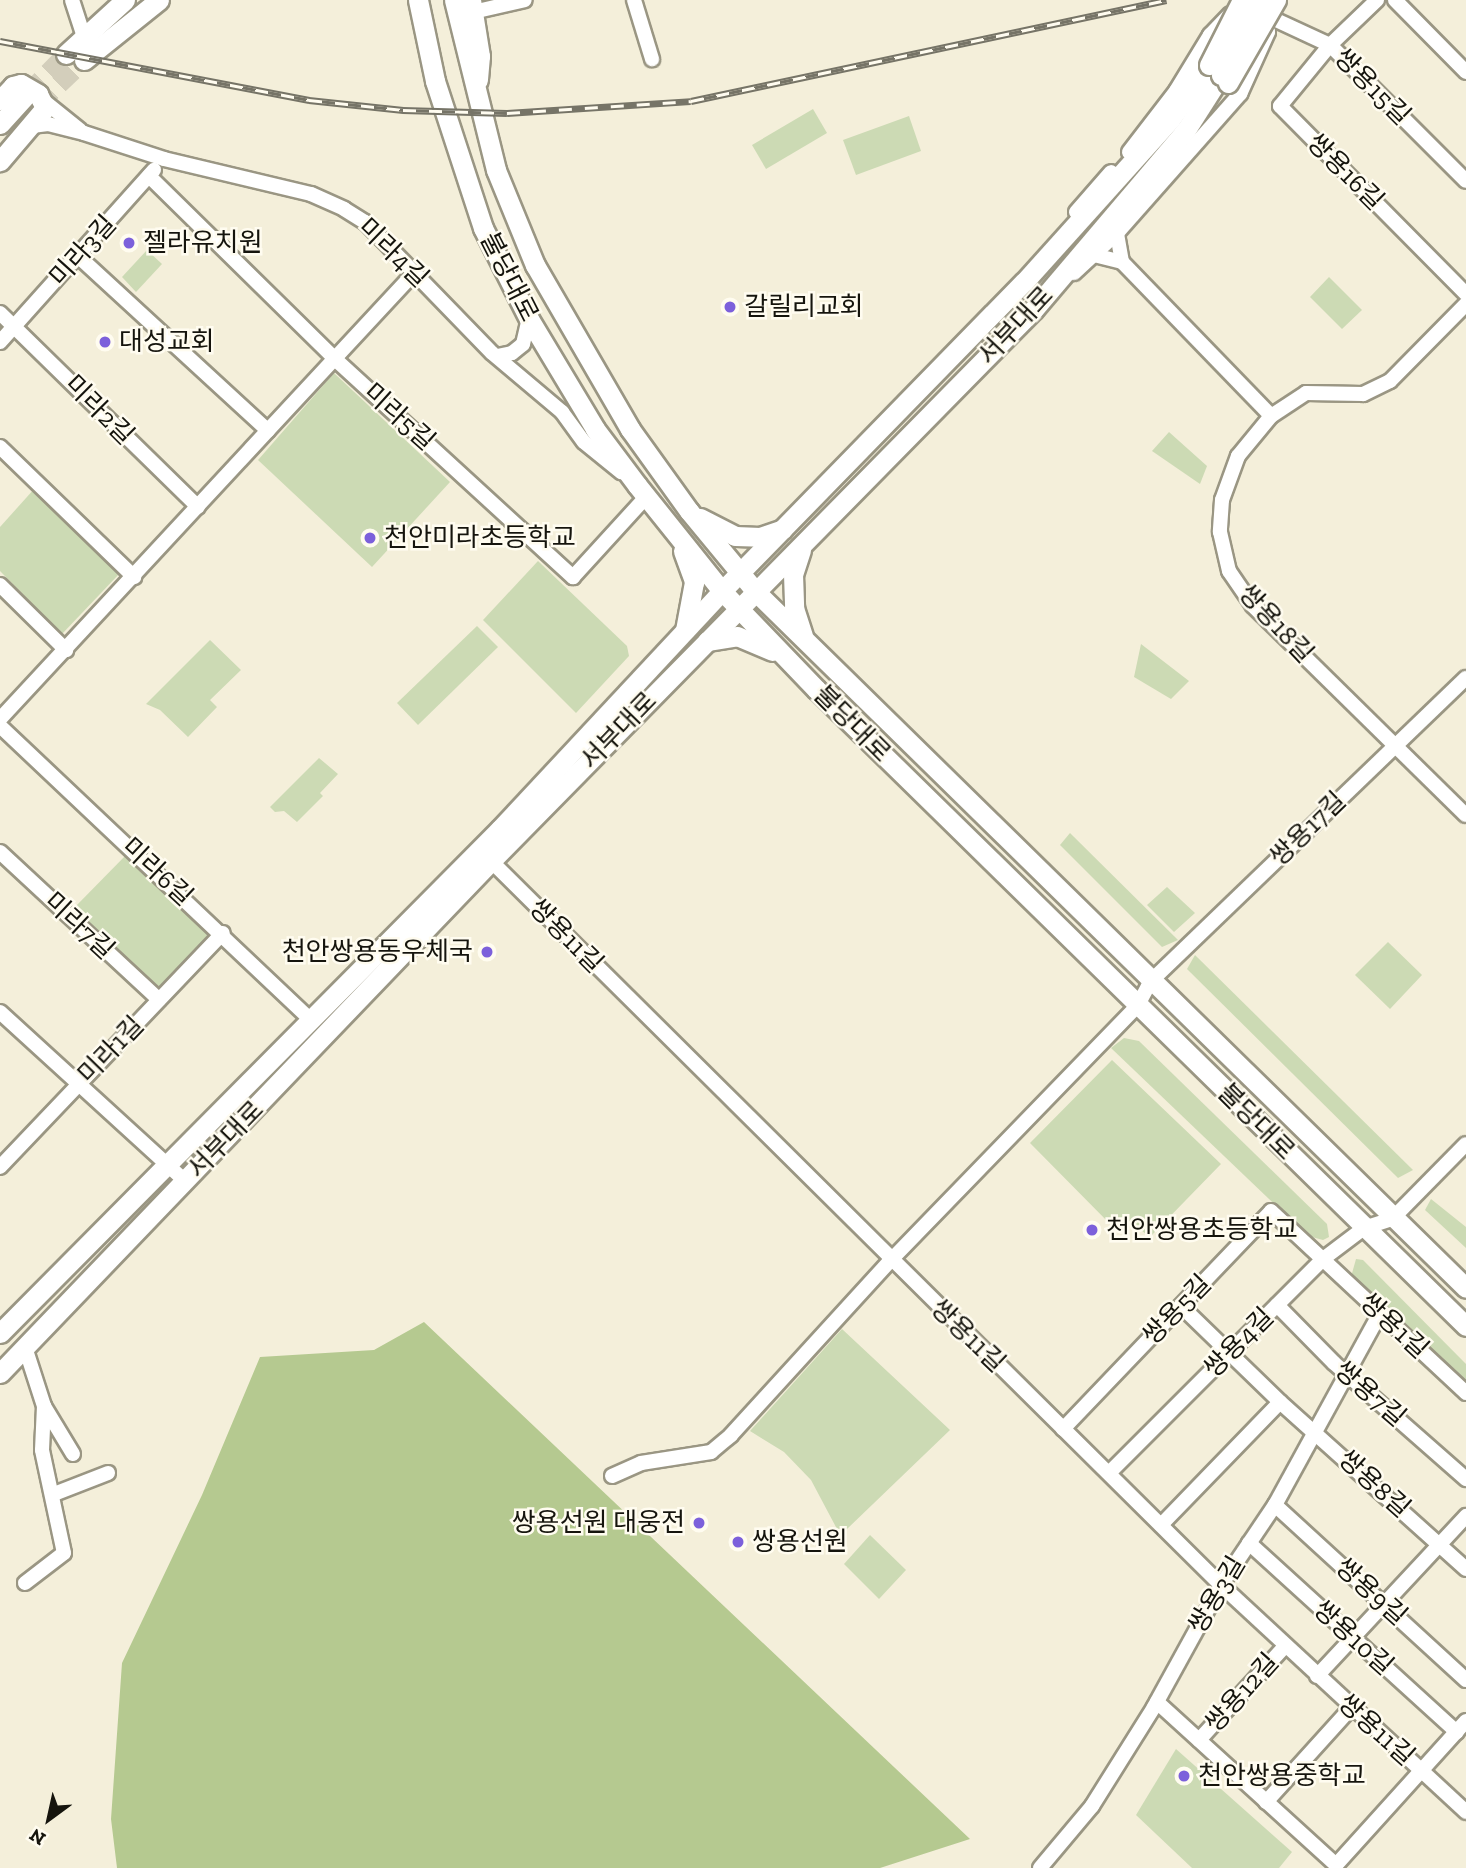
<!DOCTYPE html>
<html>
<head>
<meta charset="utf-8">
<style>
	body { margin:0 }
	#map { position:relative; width:1466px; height:1868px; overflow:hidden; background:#f4efda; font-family:"Zilla Slab","Noto Sans KR",serif }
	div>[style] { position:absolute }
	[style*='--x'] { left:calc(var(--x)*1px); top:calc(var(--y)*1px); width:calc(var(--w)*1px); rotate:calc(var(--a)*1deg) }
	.green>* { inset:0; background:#ccdab4 }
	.forest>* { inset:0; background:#b5c990 }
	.major-tunnel>* { height:19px; margin-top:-9.5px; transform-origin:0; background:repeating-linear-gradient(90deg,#d3cebb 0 19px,transparent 0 29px) }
	.roads { filter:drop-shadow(2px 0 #9a9683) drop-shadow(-2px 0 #9a9683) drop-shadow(0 2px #9a9683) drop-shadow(0 -2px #9a9683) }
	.minor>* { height:14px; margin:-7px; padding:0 7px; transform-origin:7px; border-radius:7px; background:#fff }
	.major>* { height:19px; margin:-9.5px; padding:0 9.5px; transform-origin:9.5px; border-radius:9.5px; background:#fff }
	.rail>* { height:7px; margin-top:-3.5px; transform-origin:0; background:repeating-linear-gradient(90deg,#fffcf0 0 13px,#767467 0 26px); box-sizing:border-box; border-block:2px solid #767467 }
	.bridges { filter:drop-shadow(2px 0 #9a9683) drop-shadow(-2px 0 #9a9683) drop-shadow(0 2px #9a9683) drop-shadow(0 -2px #9a9683) }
	.major-bridge>* { height:19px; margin:-9.5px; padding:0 9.5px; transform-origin:9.5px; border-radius:9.5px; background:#fff }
	.dots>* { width:19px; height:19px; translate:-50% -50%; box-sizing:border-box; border:4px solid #fffcf0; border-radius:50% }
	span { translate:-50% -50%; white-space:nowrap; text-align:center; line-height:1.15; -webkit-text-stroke:5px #fffcf0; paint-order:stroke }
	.street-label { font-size:26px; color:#15140d }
	.poi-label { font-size:26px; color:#15140d }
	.left { translate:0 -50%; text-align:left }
	.right { translate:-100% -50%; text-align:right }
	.north { position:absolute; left:14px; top:1784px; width:70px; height:70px; -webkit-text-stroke:5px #fffcf0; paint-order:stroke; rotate:213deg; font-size:19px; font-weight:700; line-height:28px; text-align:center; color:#15140d }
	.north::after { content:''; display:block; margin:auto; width:24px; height:32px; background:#15140d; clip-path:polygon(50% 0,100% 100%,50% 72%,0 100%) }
</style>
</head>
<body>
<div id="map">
	<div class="green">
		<i style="clip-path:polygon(813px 109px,827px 133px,766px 169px,752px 145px)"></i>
		<i style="clip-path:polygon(909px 116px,921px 151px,856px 175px,843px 140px)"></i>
		<i style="clip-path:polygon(147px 250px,162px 264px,136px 292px,122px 277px)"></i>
		<i style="clip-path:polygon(1329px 277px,1362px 310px,1342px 329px,1310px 297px)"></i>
		<i style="clip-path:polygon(334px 373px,450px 482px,372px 567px,258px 460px)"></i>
		<i style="clip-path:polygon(1169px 432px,1207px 466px,1200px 484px,1152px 451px)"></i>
		<i style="clip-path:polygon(35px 488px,120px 573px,62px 634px,0 571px,0 527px)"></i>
		<i style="clip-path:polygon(538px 561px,627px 646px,629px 656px,576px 713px,483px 620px)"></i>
		<i style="clip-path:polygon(477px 626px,498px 647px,418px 725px,397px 703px)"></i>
		<i style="clip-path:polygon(210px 640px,241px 670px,210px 700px,217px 707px,188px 737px,160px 710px,146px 704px)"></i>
		<i style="clip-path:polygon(1141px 644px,1189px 681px,1171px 699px,1134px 677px)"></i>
		<i style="clip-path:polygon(319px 758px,338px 774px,320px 793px,323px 796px,297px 822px,284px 811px,275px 812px,270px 807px)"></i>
		<i style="clip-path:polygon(1070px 833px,1178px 940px,1162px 947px,1060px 845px)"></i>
		<i style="clip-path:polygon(129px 852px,211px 931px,211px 936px,159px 987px,74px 908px)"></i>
		<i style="clip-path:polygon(1167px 887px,1195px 913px,1174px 932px,1147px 905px)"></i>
		<i style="clip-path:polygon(1388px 942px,1422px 975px,1390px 1009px,1355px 975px)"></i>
		<i style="clip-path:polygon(1195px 955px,1413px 1170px,1398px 1178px,1187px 969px)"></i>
		<i style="clip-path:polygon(1124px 1038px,1139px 1041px,1327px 1224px,1329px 1237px,1323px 1240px,1312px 1237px,1269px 1199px,1111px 1048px)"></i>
		<i style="clip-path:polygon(1112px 1060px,1221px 1164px,1150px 1237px,1124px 1217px,1113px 1227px,1030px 1143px)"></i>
		<i style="clip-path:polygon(1431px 1199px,1466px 1227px,1466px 1248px,1425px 1210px)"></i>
		<i style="clip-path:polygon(1356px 1259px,1363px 1260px,1466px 1364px,1466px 1383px,1351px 1277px)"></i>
		<i style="clip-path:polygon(842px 1329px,950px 1430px,847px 1529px,837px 1529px,811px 1480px,784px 1452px,750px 1431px)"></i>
		<i style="clip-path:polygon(870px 1535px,906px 1570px,879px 1599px,844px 1564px)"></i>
		<i style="clip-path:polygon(1176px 1749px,1292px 1852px,1279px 1868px,1192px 1868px,1136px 1815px)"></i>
	</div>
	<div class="forest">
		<i style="clip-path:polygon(424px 1322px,970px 1839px,880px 1868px,117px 1868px,111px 1819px,122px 1663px,202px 1495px,260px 1357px,374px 1350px)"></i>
	</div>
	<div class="major-tunnel">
		<i style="--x:28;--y:93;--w:54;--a:-45.7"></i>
		<i style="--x:38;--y:104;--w:64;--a:-43.7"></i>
	</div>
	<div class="roads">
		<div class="minor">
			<i style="--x:72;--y:0;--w:38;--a:72"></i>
			<i style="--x:634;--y:0;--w:62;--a:73"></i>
			<i style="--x:1377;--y:0;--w:65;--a:136.2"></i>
			<i style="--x:1330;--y:45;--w:79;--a:129.3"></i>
			<i style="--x:1280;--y:106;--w:264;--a:45.3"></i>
			<i style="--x:1395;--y:0;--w:101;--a:45.4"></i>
			<i style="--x:473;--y:12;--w:53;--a:-13"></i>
			<i style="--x:1263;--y:14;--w:74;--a:24.8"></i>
			<i style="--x:1330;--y:45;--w:192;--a:45"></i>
			<i style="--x:45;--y:102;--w:45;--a:38.7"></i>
			<i style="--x:32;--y:126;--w:16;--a:-7"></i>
			<i style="--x:48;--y:124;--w:37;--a:14"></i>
			<i style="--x:84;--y:133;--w:84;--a:18"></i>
			<i style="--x:164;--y:159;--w:151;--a:13.4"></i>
			<i style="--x:311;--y:194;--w:36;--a:24"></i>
			<i style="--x:344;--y:209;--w:25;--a:32"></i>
			<i style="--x:365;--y:222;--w:182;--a:45.9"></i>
			<i style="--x:492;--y:353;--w:92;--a:40.1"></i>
			<i style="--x:562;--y:412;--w:37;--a:54"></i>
			<i style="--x:584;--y:442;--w:48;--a:39"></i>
			<i style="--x:1129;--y:152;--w:77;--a:-52.4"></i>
			<i style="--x:1176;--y:91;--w:66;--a:-58.7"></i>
			<i style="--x:1210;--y:35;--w:29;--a:-46"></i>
			<i style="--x:149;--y:176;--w:261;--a:44.5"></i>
			<i style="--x:335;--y:359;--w:323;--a:42.5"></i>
			<i style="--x:573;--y:577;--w:110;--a:-47.6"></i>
			<i style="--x:1076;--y:212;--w:53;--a:-48.8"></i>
			<i style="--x:1094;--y:255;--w:29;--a:14"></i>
			<i style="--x:1122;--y:262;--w:29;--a:-100"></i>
			<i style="--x:78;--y:256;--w:258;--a:42.6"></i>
			<i style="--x:1122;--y:262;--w:214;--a:45.9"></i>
			<i style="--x:1074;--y:273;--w:59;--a:-42.9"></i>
			<i style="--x:1117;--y:233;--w:186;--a:-48.5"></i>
			<i style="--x:1240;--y:94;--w:68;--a:-65.7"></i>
			<i style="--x:1268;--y:32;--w:14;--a:-107"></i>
			<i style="--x:1466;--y:304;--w:108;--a:134.6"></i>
			<i style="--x:1390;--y:381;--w:30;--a:154"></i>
			<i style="--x:1363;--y:394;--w:57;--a:-179"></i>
			<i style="--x:1306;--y:393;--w:42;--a:146.7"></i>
			<i style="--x:1271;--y:416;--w:52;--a:129.5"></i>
			<i style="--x:1238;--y:456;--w:47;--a:110"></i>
			<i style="--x:1222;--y:500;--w:32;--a:94"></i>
			<i style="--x:1220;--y:532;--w:40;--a:77"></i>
			<i style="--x:1229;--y:571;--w:42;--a:55.6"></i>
			<i style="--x:1253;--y:606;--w:298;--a:44.5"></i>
			<i style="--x:0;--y:313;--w:277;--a:44.4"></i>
			<i style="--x:0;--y:342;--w:231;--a:-48.2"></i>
			<i style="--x:497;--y:356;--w:15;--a:-11"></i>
			<i style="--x:512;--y:353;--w:14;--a:-39"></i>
			<i style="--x:523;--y:344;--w:26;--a:-77"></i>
			<i style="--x:0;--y:447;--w:187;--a:44.1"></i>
			<i style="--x:0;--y:585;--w:93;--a:44.6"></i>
			<i style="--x:0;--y:719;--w:610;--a:-47.13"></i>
			<i style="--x:0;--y:726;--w:429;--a:43.4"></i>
			<i style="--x:0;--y:852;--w:217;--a:42.9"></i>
			<i style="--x:485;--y:855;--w:1037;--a:44.77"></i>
			<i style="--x:1221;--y:1585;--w:334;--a:42.8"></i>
			<i style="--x:0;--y:1012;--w:252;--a:42.4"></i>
			<i style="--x:0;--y:1167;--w:323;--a:-46.4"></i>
			<i style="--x:1277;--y:1305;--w:81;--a:45.5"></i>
			<i style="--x:1334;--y:1363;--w:176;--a:41.3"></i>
			<i style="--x:1181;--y:1306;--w:138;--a:44.1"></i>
			<i style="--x:1280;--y:1402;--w:250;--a:41.9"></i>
			<i style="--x:44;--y:1406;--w:56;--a:58.9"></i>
			<i style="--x:1063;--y:1429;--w:301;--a:-46.3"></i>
			<i style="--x:1271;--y:1211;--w:267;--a:43"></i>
			<i style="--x:1109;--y:1473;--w:303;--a:-45"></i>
			<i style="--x:1323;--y:1259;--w:51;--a:-37.1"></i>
			<i style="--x:1364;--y:1228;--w:29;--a:-18"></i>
			<i style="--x:1392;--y:1219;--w:105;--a:-45.4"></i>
			<i style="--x:612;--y:1476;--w:32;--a:-24"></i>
			<i style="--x:641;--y:1463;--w:71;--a:-8.9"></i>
			<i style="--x:711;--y:1452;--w:26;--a:-40"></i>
			<i style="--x:731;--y:1435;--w:237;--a:-47.6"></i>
			<i style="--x:891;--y:1260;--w:355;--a:-45.9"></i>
			<i style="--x:1138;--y:1005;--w:27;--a:-62"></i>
			<i style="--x:1151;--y:981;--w:437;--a:-43.9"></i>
			<i style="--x:54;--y:1494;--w:58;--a:-21.3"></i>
			<i style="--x:1275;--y:1505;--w:259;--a:42.5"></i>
			<i style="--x:1161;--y:1525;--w:171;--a:-45.9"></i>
			<i style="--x:1249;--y:1543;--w:281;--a:42.3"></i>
			<i style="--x:25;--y:1583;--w:49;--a:-37.6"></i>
			<i style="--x:64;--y:1553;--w:105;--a:-102.1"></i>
			<i style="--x:42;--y:1450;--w:44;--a:-87.4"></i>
			<i style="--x:44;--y:1406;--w:62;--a:-107.9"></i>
			<i style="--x:1317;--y:1676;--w:219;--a:-47"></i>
			<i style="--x:1157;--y:1702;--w:242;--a:42.3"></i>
			<i style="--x:1336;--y:1865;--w:194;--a:-47.9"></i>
			<i style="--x:1199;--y:1740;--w:127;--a:-47.5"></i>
			<i style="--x:1266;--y:1802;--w:127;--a:-47.9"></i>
			<i style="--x:1040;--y:1868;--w:81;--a:-50"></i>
			<i style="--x:1092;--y:1806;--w:117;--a:-57.9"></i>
			<i style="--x:1154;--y:1707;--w:139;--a:-61.2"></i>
			<i style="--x:1221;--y:1585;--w:97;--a:-56"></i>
			<i style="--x:1275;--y:1505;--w:219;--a:-61.3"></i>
		</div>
		<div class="major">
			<i style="--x:418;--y:0;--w:83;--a:78.1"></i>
			<i style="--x:435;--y:81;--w:155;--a:71.9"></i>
			<i style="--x:483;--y:228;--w:102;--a:63.2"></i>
			<i style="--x:529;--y:319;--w:128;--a:59"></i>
			<i style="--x:595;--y:429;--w:70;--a:53.1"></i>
			<i style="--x:637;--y:485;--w:136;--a:51.3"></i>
			<i style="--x:722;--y:591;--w:136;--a:46.2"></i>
			<i style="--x:816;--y:689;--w:910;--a:44.42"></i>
			<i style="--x:454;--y:0;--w:175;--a:76.1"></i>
			<i style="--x:496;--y:170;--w:103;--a:67.7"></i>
			<i style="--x:535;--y:265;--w:190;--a:59.9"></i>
			<i style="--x:630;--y:429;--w:101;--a:54.3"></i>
			<i style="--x:689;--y:511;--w:105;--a:50.4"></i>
			<i style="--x:756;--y:592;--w:994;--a:44.43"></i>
			<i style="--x:471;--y:0;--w:57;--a:80.9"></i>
			<i style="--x:480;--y:56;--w:24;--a:95"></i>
			<i style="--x:66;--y:54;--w:80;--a:-42.5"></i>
			<i style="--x:84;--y:60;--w:96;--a:-38.7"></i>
			<i style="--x:0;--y:100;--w:19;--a:-47"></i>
			<i style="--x:13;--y:86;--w:8;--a:-14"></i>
			<i style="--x:21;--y:84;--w:20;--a:30"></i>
			<i style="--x:38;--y:94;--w:16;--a:63"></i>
			<i style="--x:45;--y:108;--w:70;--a:130.3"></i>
			<i style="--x:0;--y:124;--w:42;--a:-47.9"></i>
			<i style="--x:700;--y:518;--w:39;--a:27"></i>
			<i style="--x:735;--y:536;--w:25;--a:2"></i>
			<i style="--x:760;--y:537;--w:24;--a:-19"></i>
			<i style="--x:801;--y:550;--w:25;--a:108"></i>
			<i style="--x:793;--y:574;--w:34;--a:88"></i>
			<i style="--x:794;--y:608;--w:29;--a:72"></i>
			<i style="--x:683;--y:551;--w:33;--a:70"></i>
			<i style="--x:694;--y:582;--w:49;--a:100.6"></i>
			<i style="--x:707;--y:641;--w:30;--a:-9"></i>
			<i style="--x:737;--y:636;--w:38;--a:23"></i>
			<i style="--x:0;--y:1333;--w:710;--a:-45.23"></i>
			<i style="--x:500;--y:829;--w:325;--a:-47"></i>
			<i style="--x:722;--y:591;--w:432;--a:-45.7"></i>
			<i style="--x:1024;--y:282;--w:218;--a:-48"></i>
			<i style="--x:1170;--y:120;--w:67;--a:-54.7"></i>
			<i style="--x:0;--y:1373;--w:709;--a:-46.2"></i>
			<i style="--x:491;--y:861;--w:774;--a:-45.47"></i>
			<i style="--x:1034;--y:309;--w:235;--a:-49.7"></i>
			<i style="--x:1186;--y:130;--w:65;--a:-57.5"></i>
		</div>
	</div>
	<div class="rail">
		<i style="--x:0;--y:41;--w:315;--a:10.8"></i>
		<i style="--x:309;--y:100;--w:95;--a:6.1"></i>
		<i style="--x:403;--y:110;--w:104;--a:1.7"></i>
		<i style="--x:507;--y:113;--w:184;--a:-3.7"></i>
		<i style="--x:691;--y:101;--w:486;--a:-12"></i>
	</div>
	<div class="bridges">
		<div class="major-bridge">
			<i style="--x:1209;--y:65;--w:73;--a:-63.1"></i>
			<i style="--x:1221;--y:75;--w:84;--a:-63.1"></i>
			<i style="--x:1228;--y:83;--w:96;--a:-60"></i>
		</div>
	</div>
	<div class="dots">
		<i style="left:129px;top:243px;background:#7c60db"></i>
		<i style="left:730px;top:307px;background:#7c60db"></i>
		<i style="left:105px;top:342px;background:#7c60db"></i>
		<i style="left:370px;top:538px;background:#7c60db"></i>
		<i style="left:487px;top:952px;background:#7c60db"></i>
		<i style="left:1092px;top:1230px;background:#7c60db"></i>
		<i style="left:699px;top:1523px;background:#7c60db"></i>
		<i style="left:738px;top:1542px;background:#7c60db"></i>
		<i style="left:1184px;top:1776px;background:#7c60db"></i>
	</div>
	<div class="street-label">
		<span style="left:1372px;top:87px;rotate:45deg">쌍용15길</span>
		<span style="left:1345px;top:172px;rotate:45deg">쌍용16길</span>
		<span style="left:83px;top:251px;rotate:-48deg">미라3길</span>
		<span style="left:393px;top:253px;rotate:44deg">미라4길</span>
		<span style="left:509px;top:277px;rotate:63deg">불당대로</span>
		<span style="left:1016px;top:326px;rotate:-47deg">서부대로</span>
		<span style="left:99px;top:410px;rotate:45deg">미라2길</span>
		<span style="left:399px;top:417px;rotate:42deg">미라5길</span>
		<span style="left:1276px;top:624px;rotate:47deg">쌍용18길</span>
		<span style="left:852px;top:724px;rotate:45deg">불당대로</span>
		<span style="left:619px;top:731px;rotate:-46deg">서부대로</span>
		<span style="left:1308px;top:829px;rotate:-44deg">쌍용17길</span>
		<span style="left:157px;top:872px;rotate:43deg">미라6길</span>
		<span style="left:79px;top:926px;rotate:43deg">미라7길</span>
		<span style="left:566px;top:936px;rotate:45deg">쌍용11길</span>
		<span style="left:111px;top:1050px;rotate:-46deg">미라1길</span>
		<span style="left:1256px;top:1122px;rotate:45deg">불당대로</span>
		<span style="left:226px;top:1140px;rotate:-46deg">서부대로</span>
		<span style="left:1177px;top:1310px;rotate:-46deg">쌍용5길</span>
		<span style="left:1394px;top:1326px;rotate:43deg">쌍용1길</span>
		<span style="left:968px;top:1336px;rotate:44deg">쌍용11길</span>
		<span style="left:1239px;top:1343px;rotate:-45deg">쌍용4길</span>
		<span style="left:1370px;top:1394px;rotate:41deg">쌍용7길</span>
		<span style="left:1374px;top:1484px;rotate:42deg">쌍용8길</span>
		<span style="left:1371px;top:1592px;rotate:42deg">쌍용9길</span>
		<span style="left:1217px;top:1595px;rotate:-59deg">쌍용3길</span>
		<span style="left:1353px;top:1638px;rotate:42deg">쌍용10길</span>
		<span style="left:1242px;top:1693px;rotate:-48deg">쌍용12길</span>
		<span style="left:1376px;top:1730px;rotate:42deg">쌍용11길</span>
	</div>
	<div class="poi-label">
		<span class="left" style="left:143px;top:243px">젤라유치원</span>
		<span class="left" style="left:744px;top:307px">갈릴리교회</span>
		<span class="left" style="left:119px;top:342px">대성교회</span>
		<span class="left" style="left:384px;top:538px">천안미라초등학교</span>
		<span class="right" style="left:473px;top:952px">천안쌍용동우체국</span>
		<span class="left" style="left:1106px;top:1230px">천안쌍용초등학교</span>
		<span class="right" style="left:685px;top:1523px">쌍용선원 대웅전</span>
		<span class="left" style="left:752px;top:1542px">쌍용선원</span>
		<span class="left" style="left:1198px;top:1776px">천안쌍용중학교</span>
	</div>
	<div class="north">N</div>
</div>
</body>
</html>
